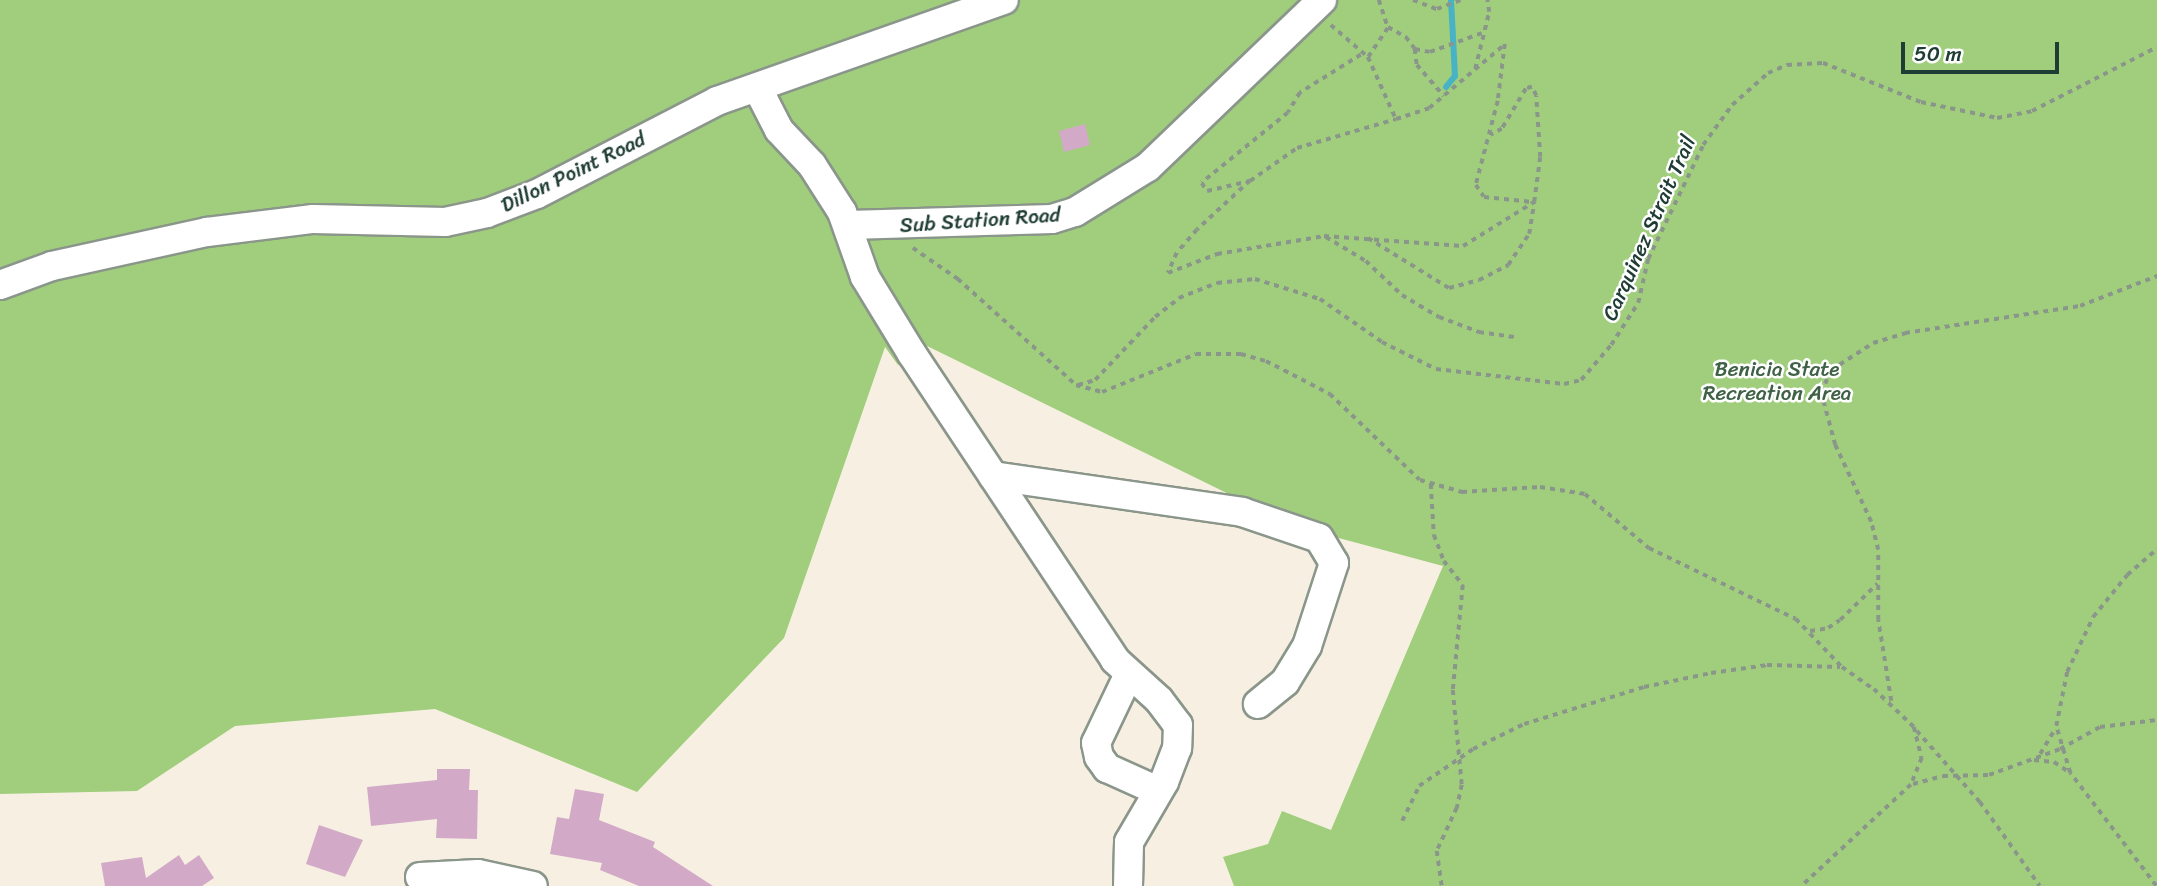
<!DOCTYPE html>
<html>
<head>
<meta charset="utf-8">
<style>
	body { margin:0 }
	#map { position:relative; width:2157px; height:886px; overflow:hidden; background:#f7f0e2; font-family:Sriracha,sans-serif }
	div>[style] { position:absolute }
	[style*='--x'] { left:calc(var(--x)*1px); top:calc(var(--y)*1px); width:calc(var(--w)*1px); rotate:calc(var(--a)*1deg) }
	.green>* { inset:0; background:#a0ce7c }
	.stream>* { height:6px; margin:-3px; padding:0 3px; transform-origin:3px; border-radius:3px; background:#47b3c4 }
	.building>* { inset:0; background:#d2aac8 }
	.path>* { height:3.5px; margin-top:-1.75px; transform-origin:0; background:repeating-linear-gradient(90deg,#8b968b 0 5px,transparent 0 10px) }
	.roads { filter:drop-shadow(2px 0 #8b968b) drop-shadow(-2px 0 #8b968b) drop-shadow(0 2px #8b968b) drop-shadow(0 -2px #8b968b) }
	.minor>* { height:28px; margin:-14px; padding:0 14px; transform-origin:14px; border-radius:14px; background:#fff }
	span { translate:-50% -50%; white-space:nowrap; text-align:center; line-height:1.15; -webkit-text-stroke:5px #fff; paint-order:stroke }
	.street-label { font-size:21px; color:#1f3d34 }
	.park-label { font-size:21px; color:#3f6146 }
	.scale { position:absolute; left:1901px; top:42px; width:158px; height:32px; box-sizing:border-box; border:4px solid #1f3d34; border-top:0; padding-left:9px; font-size:21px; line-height:24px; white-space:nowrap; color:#1f3d34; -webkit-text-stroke:5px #fff; paint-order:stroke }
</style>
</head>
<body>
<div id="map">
	<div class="green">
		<i style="clip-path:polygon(0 0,2157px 0,2157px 886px,1234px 886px,1223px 857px,1268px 844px,1282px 811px,1331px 830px,1443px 566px,1294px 526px,925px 345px,898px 365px,885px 347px,784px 638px,637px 792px,435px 709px,235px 726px,137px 791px,0 794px)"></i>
	</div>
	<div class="stream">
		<i style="--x:1446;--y:87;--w:14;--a:-51"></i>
		<i style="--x:1455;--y:76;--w:76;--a:-93"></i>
	</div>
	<div class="building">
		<i style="clip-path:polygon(1085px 124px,1090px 145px,1064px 152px,1059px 131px)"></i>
		<i style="clip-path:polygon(437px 769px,470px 769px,469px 790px,478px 790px,477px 839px,436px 838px,437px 819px,371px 826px,367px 787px,437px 780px)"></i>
		<i style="clip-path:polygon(575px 789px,604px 794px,599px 820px,655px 842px,653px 847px,713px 886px,639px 886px,600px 870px,602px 863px,550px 854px,557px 817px,569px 819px)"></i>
		<i style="clip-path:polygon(319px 825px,363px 840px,345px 877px,306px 864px)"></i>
		<i style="clip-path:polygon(179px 855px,185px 865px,199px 855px,214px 878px,202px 886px,105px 886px,101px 863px,142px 857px,146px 878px)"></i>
	</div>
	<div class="path">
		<i style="--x:1379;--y:0;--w:28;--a:72"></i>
		<i style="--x:1413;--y:0;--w:26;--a:21"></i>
		<i style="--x:1437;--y:9;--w:25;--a:-21"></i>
		<i style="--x:1331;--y:25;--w:49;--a:40.9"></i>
		<i style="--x:1368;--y:57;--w:68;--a:65.7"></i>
		<i style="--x:1396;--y:119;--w:35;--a:-18"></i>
		<i style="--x:1429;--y:108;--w:99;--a:-40.1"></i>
		<i style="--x:1505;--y:44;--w:57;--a:97"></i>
		<i style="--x:1498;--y:101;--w:87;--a:104.7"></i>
		<i style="--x:1476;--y:185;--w:14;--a:56"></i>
		<i style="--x:1484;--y:197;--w:48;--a:5.9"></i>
		<i style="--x:1415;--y:49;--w:16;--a:83"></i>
		<i style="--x:1417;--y:65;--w:41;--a:48.9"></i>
		<i style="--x:1361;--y:55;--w:72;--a:148.1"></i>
		<i style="--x:1300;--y:93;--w:23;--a:121"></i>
		<i style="--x:1288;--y:113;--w:111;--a:140.9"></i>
		<i style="--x:1202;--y:183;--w:9;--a:58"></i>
		<i style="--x:1207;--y:191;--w:44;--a:-13.1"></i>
		<i style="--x:1250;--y:181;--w:72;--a:137.2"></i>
		<i style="--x:1197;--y:230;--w:30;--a:131"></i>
		<i style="--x:1177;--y:253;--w:22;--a:114"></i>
		<i style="--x:1168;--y:273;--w:53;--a:-21.2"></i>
		<i style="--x:1217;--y:254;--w:109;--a:-9.5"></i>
		<i style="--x:1324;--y:236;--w:139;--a:4.1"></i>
		<i style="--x:1463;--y:246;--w:84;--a:-31.8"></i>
		<i style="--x:1368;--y:57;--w:36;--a:-56"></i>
		<i style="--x:1388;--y:27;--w:21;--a:29"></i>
		<i style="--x:1406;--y:37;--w:15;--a:53"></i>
		<i style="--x:1415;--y:49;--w:15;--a:11"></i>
		<i style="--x:1430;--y:52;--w:55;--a:-20.1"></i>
		<i style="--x:1475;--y:69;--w:59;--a:-76.2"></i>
		<i style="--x:1489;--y:12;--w:12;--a:-99"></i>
		<i style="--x:1250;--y:181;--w:57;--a:-35.1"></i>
		<i style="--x:1297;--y:148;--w:103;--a:-16.3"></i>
		<i style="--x:1326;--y:237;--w:47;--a:31"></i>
		<i style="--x:1366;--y:261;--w:50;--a:43.4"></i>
		<i style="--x:1402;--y:295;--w:43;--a:30.7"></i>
		<i style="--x:1439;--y:317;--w:43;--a:20.6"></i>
		<i style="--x:1479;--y:332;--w:37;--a:8"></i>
		<i style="--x:1368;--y:238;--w:95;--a:31.7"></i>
		<i style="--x:1449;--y:288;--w:31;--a:-15"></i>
		<i style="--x:1479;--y:280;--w:33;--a:-27"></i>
		<i style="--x:1508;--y:265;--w:37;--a:-56"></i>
		<i style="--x:1529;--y:234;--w:32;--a:-81"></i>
		<i style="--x:1534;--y:202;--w:45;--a:-82.4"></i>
		<i style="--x:1540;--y:157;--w:61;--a:-93.8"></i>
		<i style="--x:1536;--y:96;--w:10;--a:-114"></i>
		<i style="--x:1532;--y:87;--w:6;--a:162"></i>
		<i style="--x:1526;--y:89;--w:47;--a:121"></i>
		<i style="--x:1502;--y:129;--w:13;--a:151"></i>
		<i style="--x:913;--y:248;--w:55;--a:34.6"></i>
		<i style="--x:958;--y:279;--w:159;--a:41.9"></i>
		<i style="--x:1076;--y:385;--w:27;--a:15"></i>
		<i style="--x:1102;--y:392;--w:101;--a:-22"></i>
		<i style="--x:1196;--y:354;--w:45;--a:0"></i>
		<i style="--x:1241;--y:354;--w:26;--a:16"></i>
		<i style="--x:1266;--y:361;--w:72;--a:27.3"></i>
		<i style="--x:1330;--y:394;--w:124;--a:43.7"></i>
		<i style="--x:1420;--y:480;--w:44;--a:15.9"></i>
		<i style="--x:1462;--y:492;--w:78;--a:-3.7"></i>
		<i style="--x:1540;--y:487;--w:46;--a:8.8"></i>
		<i style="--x:1585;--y:494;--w:84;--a:40.2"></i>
		<i style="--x:1649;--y:548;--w:163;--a:25.8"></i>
		<i style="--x:1796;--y:619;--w:66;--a:46.2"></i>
		<i style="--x:1842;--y:667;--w:39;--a:35"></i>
		<i style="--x:1874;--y:689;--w:55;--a:43.5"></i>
		<i style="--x:1914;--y:727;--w:32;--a:76"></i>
		<i style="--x:1922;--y:758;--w:29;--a:112"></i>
		<i style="--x:1911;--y:785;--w:149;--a:137.2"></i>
		<i style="--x:1078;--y:385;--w:18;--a:-16"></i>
		<i style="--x:1095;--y:380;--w:87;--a:-46.4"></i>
		<i style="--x:1155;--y:317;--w:31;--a:-38"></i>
		<i style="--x:1179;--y:298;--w:41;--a:-21.5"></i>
		<i style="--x:1217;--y:283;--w:38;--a:-6"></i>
		<i style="--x:1255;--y:279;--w:68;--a:17.1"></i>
		<i style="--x:1320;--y:299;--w:75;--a:34.7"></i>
		<i style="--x:1382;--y:342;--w:60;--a:26.6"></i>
		<i style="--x:1436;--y:369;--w:129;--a:6.7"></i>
		<i style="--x:1564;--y:384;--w:17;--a:-13"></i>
		<i style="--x:1581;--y:380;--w:46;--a:-49.4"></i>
		<i style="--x:1611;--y:345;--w:50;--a:-57.3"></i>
		<i style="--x:1638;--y:303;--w:45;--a:-77.2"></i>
		<i style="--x:1648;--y:259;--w:127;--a:-64.2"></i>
		<i style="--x:1703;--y:145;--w:49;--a:-54.1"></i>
		<i style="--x:1732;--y:105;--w:48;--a:-41.6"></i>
		<i style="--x:1768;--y:73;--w:21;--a:-23"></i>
		<i style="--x:1787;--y:65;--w:36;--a:-3"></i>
		<i style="--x:1823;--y:63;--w:105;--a:21.7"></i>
		<i style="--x:1921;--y:102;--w:78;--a:11.9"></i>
		<i style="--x:1997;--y:118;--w:36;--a:-11"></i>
		<i style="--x:2032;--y:111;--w:140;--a:-27.1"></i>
		<i style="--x:1431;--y:484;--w:51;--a:86.6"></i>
		<i style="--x:1434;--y:535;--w:28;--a:69"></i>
		<i style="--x:1444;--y:561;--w:31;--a:52"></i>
		<i style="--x:1463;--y:585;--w:105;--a:95.4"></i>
		<i style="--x:1453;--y:690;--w:95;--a:84.6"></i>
		<i style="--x:1462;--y:785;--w:24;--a:102"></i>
		<i style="--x:1457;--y:808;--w:47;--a:114.9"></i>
		<i style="--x:1437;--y:851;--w:35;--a:82"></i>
		<i style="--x:1810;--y:631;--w:18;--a:-9"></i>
		<i style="--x:1828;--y:628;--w:14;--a:-34"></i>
		<i style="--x:1840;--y:620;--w:52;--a:-44.2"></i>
		<i style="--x:1891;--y:701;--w:82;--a:-99.1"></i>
		<i style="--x:1878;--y:620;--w:70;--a:-90"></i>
		<i style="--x:1878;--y:550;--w:29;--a:-104"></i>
		<i style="--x:1871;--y:522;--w:85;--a:-115.1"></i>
		<i style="--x:1835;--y:445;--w:54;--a:-105.1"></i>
		<i style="--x:1821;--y:393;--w:25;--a:-67"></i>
		<i style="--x:1831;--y:370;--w:50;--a:-32.7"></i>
		<i style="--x:1873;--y:343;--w:34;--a:-17"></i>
		<i style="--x:1905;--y:333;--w:177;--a:-8.8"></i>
		<i style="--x:2080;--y:306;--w:83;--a:-21.3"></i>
		<i style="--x:1917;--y:731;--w:95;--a:48.4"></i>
		<i style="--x:1980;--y:802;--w:103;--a:54.5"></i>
		<i style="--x:2040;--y:754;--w:29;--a:-59"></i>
		<i style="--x:2034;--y:760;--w:20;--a:6"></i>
		<i style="--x:2054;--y:762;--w:18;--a:34"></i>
		<i style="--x:1913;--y:784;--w:31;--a:-15"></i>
		<i style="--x:1943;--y:776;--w:46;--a:-1.2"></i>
		<i style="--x:1989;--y:775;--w:76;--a:-20.1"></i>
		<i style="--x:2060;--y:749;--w:46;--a:-28.8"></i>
		<i style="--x:2100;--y:727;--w:57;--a:-7"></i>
		<i style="--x:1402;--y:821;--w:39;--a:-64"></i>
		<i style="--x:1419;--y:786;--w:65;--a:-34.4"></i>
		<i style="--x:1473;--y:749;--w:57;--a:-26.1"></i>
		<i style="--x:1524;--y:724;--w:126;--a:-17.1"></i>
		<i style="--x:1644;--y:687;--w:68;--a:-11.8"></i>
		<i style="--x:1711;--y:673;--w:57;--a:-8.1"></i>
		<i style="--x:1767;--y:665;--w:73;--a:1.6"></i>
		<i style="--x:2156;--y:886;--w:142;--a:-127.3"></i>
		<i style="--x:2070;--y:773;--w:49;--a:-106.6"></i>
		<i style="--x:2056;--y:726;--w:55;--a:-78.5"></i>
		<i style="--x:2067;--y:672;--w:61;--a:-64.7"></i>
		<i style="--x:2093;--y:617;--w:54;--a:-51"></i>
		<i style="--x:2127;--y:575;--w:40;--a:-41"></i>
	</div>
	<div class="roads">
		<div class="minor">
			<i style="--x:758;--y:89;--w:46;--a:62.9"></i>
			<i style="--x:779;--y:130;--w:48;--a:46.7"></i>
			<i style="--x:812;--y:165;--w:56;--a:57.4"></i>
			<i style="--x:842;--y:212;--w:69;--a:70.5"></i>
			<i style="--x:865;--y:277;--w:90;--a:58.6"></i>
			<i style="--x:912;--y:354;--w:367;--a:56.4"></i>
			<i style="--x:1115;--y:660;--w:59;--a:42.3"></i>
			<i style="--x:1159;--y:700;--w:31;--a:53"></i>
			<i style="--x:1178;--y:725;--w:23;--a:92"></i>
			<i style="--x:1177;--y:748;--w:36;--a:111"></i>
			<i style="--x:1164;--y:782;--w:69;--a:120.3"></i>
			<i style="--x:1129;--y:842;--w:44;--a:91.3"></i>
			<i style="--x:849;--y:225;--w:203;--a:-1.7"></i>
			<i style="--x:1052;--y:219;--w:24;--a:-17"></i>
			<i style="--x:1075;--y:212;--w:86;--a:-31.7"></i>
			<i style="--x:1148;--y:167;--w:241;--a:-43.8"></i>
			<i style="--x:0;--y:285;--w:55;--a:-20.1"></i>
			<i style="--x:52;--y:266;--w:159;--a:-12.4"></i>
			<i style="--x:207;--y:232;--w:107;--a:-7"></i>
			<i style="--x:313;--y:219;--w:132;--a:1.3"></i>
			<i style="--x:445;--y:222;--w:43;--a:-12.1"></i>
			<i style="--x:487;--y:213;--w:53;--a:-20.8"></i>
			<i style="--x:537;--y:194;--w:203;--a:-27.3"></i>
			<i style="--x:717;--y:101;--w:304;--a:-19.4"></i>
			<i style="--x:993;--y:476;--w:252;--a:8.2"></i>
			<i style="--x:1242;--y:512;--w:81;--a:18.7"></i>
			<i style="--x:1319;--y:538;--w:29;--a:59"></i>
			<i style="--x:1334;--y:563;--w:87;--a:108"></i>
			<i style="--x:1307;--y:646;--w:42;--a:121.4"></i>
			<i style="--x:1285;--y:682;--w:35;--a:141"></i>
			<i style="--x:1128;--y:676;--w:74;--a:115.5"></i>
			<i style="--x:1096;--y:743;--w:14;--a:78"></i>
			<i style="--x:1099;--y:757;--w:14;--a:54"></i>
			<i style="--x:1107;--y:768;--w:56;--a:24.3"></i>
			<i style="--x:420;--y:877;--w:58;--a:-3"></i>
			<i style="--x:478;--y:874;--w:56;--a:12.3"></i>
		</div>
	</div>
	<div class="street-label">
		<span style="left:573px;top:172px;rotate:-26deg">Dillon Point Road</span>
		<span style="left:980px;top:220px;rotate:-4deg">Sub Station Road</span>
		<span style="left:1649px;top:228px;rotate:-66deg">Carquinez Strait Trail</span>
	</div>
	<div class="park-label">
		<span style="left:1777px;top:381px">Benicia State<br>Recreation Area</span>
	</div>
	<div class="scale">50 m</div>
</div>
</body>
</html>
